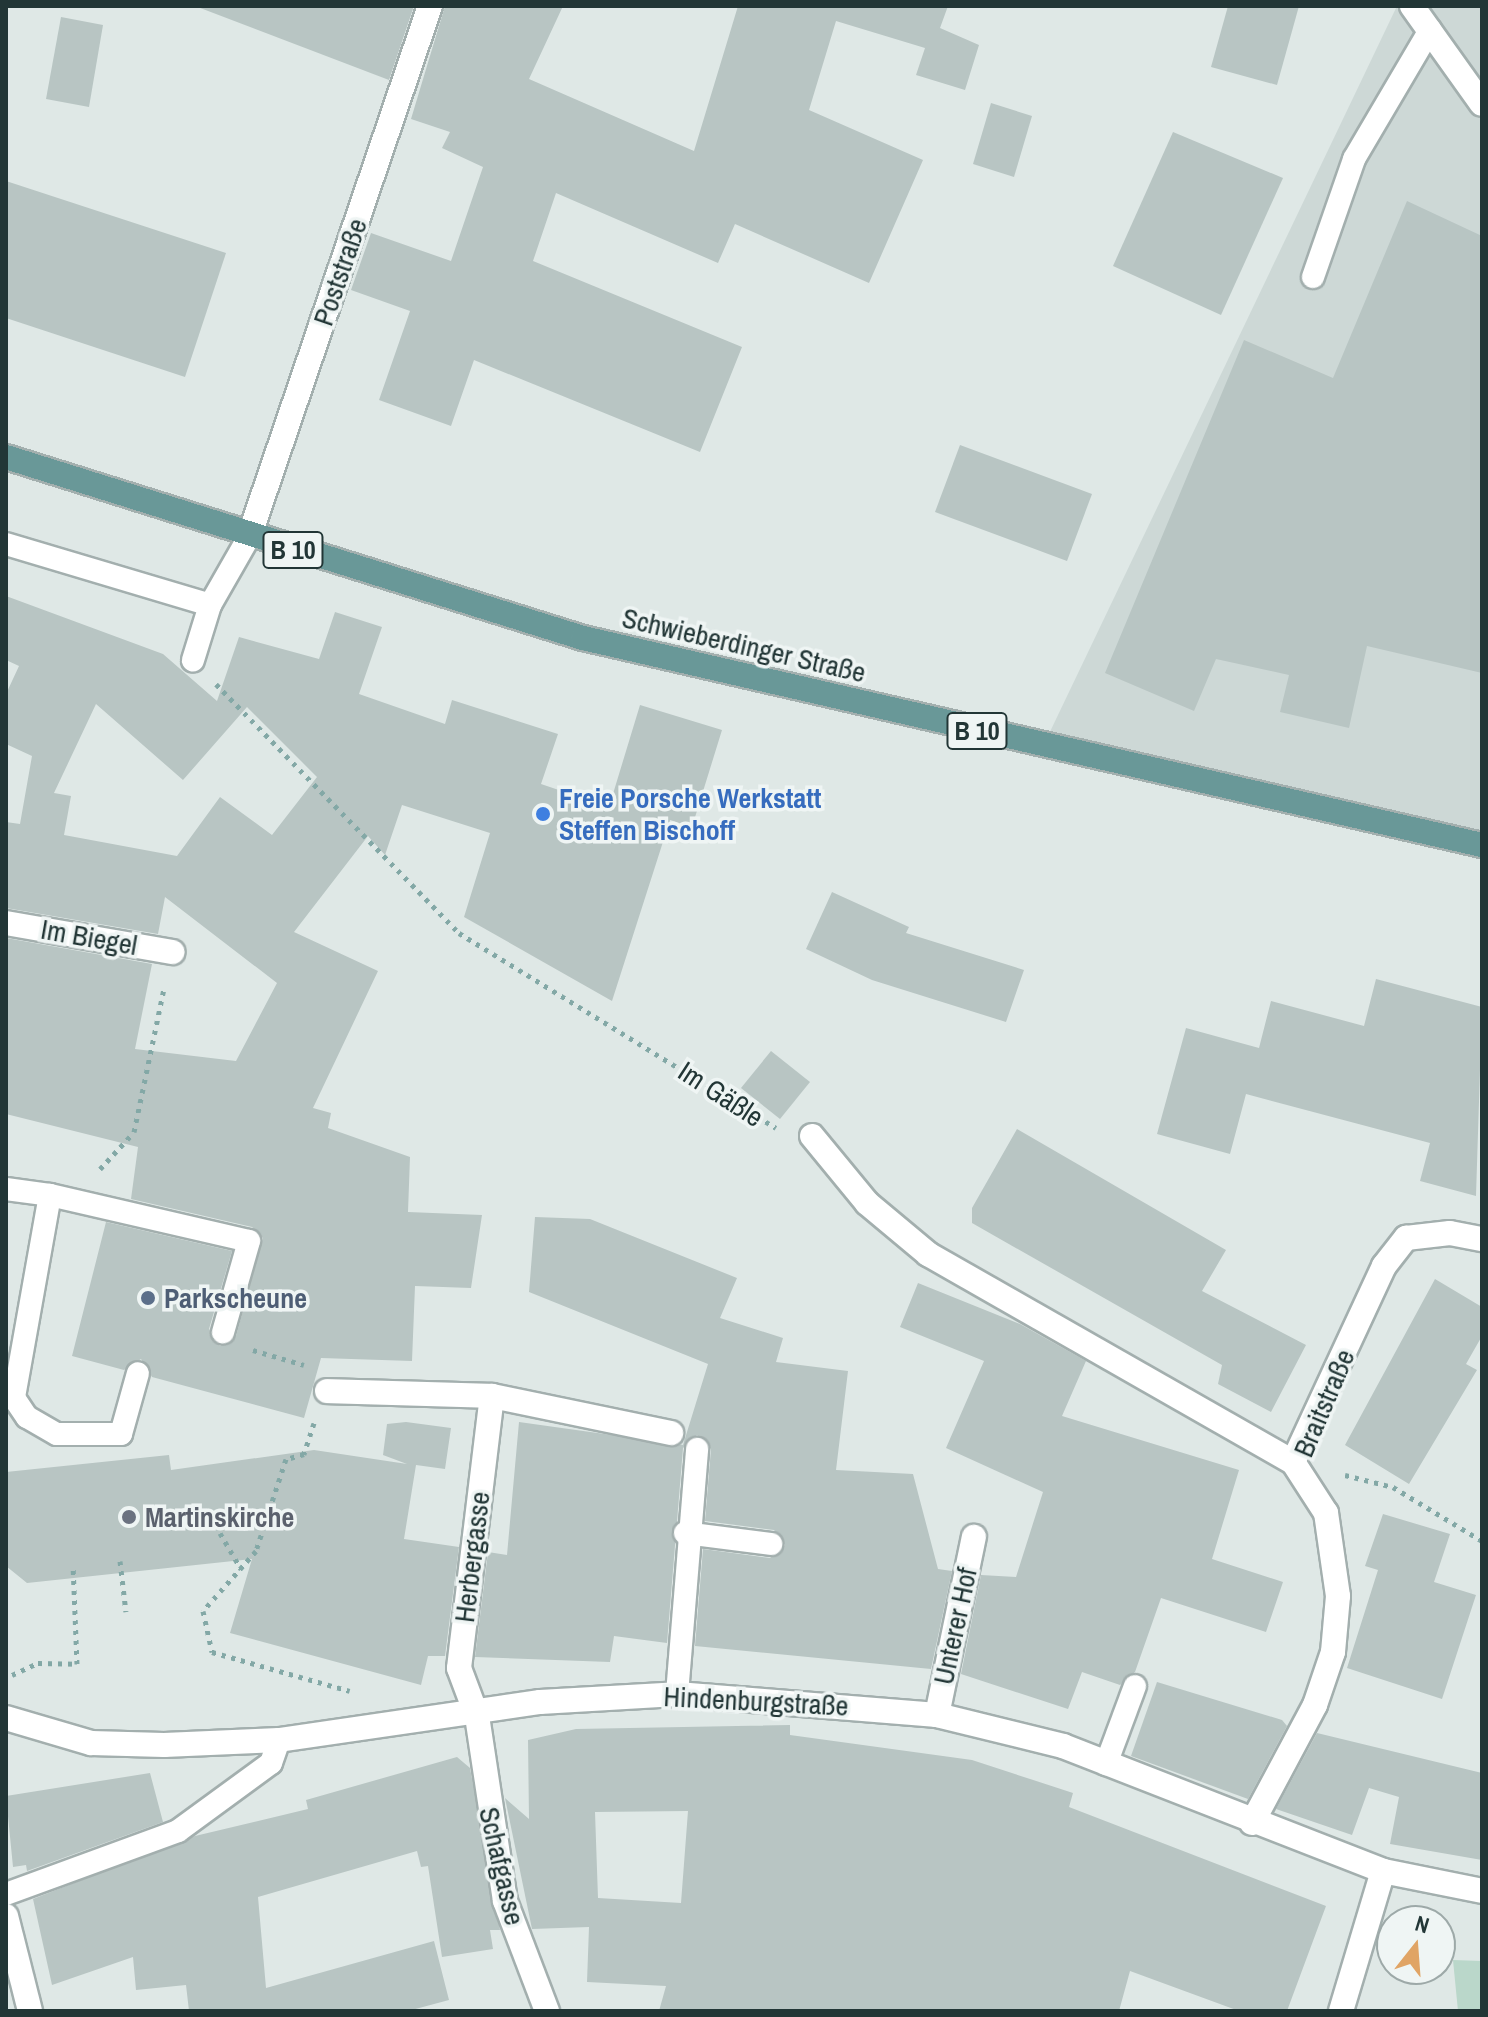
<!DOCTYPE html>
<html>
<head>
<meta charset="utf-8">
<style>
	body { margin:0 }
	#map { position:relative; width:1488px; height:2017px; overflow:hidden; background:#dfe8e6; font-family:"Archivo Narrow",sans-serif }
	div>[style] { position:absolute }
	[style*='--x'] { left:calc(var(--x)*1px); top:calc(var(--y)*1px); width:calc(var(--w)*1px); rotate:calc(var(--a)*1deg) }
	.built>* { inset:0; background:#cdd8d6 }
	.green>* { inset:0; background:#bad7ca }
	.building>* { inset:0; background:#b8c5c3 }
	.path>* { height:5px; margin-top:-2.5px; transform-origin:0; background:repeating-linear-gradient(90deg,#83a8a6 0 4px,transparent 0 10px) }
	.roads { filter:drop-shadow(2px 0 #a3afae) drop-shadow(-2px 0 #a3afae) drop-shadow(0 2px #a3afae) drop-shadow(0 -2px #a3afae) }
	.lane>* { height:22px; margin:-11px; padding:0 11px; transform-origin:11px; border-radius:11px; background:#fff }
	.street>* { height:24px; margin:-12px; padding:0 12px; transform-origin:12px; border-radius:12px; background:#fff }
	.primary>* { height:24px; margin:-12px; padding:0 12px; transform-origin:12px; border-radius:12px; background:#699898 }
	.dots>* { width:22px; height:22px; translate:-50% -50%; box-sizing:border-box; border:4px solid #eff5f4; border-radius:50% }
	span { translate:-50% -50%; white-space:nowrap; text-align:center; line-height:1.15; -webkit-text-stroke:7px #eff5f4; paint-order:stroke }
	.shield-label span { padding:2px 6px; background:#eff5f4; border:2px solid; border-radius:6px; -webkit-text-stroke-width:0 }
	.shield-label { font-size:26px; color:#223636; font-weight:700 }
	.street-label { font-size:28px; color:#223636 }
	.shop-label { font-size:28px; color:#366cbe; font-weight:700 }
	.left { translate:0 -50%; text-align:left }
	.service-label { font-size:28px; color:#4e5e75; font-weight:700 }
	.worship-label { font-size:28px; color:#5b616d; font-weight:700 }
	.frame { position:absolute; inset:0; border:8px solid #223636; pointer-events:none }
	.north { position:absolute; left:1376px; top:1905px; width:80px; height:80px; box-sizing:border-box; background:#eff5f4; border:2px solid #9da9a8; border-radius:50%; rotate:17deg; font-size:22px; font-weight:700; line-height:32px; text-align:center; color:#223636 }
	.north::after { content:''; display:block; margin:auto; width:28px; height:36px; background:#e0a465; clip-path:polygon(50% 0,100% 100%,50% 72%,0 100%) }
</style>
</head>
<body>
<div id="map">
	<div class="built">
		<i style="clip-path:polygon(1397px 6px,1482px 6px,1482px 835px,1047px 738px)"></i>
	</div>
	<div class="green">
		<i style="clip-path:polygon(1453px 1960px,1482px 1961px,1482px 2011px,1458px 2011px)"></i>
	</div>
	<div class="building">
		<i style="clip-path:polygon(195px 6px,414px 6px,389px 80px)"></i>
		<i style="clip-path:polygon(445px 6px,563px 6px,529px 79px,694px 151px,738px 6px,948px 6px,940px 28px,979px 45px,965px 90px,916px 75px,925px 48px,836px 21px,809px 110px,923px 160px,869px 283px,735px 224px,718px 263px,556px 193px,533px 261px,742px 347px,700px 452px,474px 360px,451px 426px,379px 400px,410px 311px,351px 290px,371px 233px,451px 261px,483px 167px,442px 148px,450px 132px,411px 119px)"></i>
		<i style="clip-path:polygon(1228px 6px,1299px 6px,1277px 85px,1211px 67px)"></i>
		<i style="clip-path:polygon(61px 17px,103px 25px,89px 107px,46px 99px)"></i>
		<i style="clip-path:polygon(991px 103px,1032px 116px,1014px 177px,973px 164px)"></i>
		<i style="clip-path:polygon(1173px 132px,1283px 178px,1221px 315px,1113px 266px)"></i>
		<i style="clip-path:polygon(6px 181px,226px 253px,185px 377px,6px 318px)"></i>
		<i style="clip-path:polygon(1407px 201px,1482px 236px,1482px 673px,1367px 646px,1349px 728px,1280px 712px,1289px 675px,1216px 659px,1194px 711px,1105px 673px,1244px 340px,1333px 378px)"></i>
		<i style="clip-path:polygon(960px 445px,1092px 494px,1067px 561px,935px 512px)"></i>
		<i style="clip-path:polygon(evenodd,6px 596px,163px 654px,217px 701px,239px 637px,319px 659px,335px 612px,382px 627px,359px 694px,445px 724px,452px 700px,558px 734px,541px 784px,609px 807px,640px 705px,722px 730px,692px 827px,670px 820px,612px 1001px,464px 917px,490px 833px,402px 805px,385px 855px,368px 836px,294px 932px,378px 971px,313px 1108px,331px 1113px,328px 1128px,410px 1157px,408px 1212px,482px 1215px,471px 1288px,415px 1286px,412px 1361px,321px 1358px,304px 1418px,152px 1377px,141px 1359px,124px 1370px,72px 1356px,106px 1222px,232px 1251px,209px 1329px,220px 1346px,236px 1336px,263px 1238px,252px 1227px,131px 1199px,138px 1147px,6px 1114px,6px 938px,152px 964px,135px 1049px,236px 1061px,277px 983px,165px 897px,158px 934px,6px 908px,6px 822px,20px 824px,32px 756px,6px 744px,6px 694px,19px 666px,6px 660px,6px 596px,96px 704px,183px 780px,247px 707px,317px 777px,272px 835px,220px 797px,177px 856px,64px 835px,71px 796px,54px 793px,96px 704px)"></i>
		<i style="clip-path:polygon(832px 892px,909px 927px,906px 933px,1024px 970px,1006px 1022px,872px 980px,806px 949px)"></i>
		<i style="clip-path:polygon(1376px 979px,1482px 1007px,1476px 1196px,1420px 1181px,1430px 1143px,1246px 1094px,1230px 1154px,1157px 1134px,1186px 1028px,1259px 1048px,1271px 1001px,1364px 1026px)"></i>
		<i style="clip-path:polygon(771px 1051px,810px 1082px,780px 1119px,741px 1088px)"></i>
		<i style="clip-path:polygon(1017px 1129px,1226px 1250px,1202px 1291px,1306px 1345px,1271px 1412px,1218px 1384px,1222px 1365px,972px 1223px,972px 1208px)"></i>
		<i style="clip-path:polygon(535px 1217px,590px 1219px,737px 1278px,720px 1318px,783px 1338px,776px 1362px,848px 1371px,836px 1470px,913px 1474px,938px 1569px,952px 1571px,931px 1669px,695px 1646px,703px 1549px,770px 1558px,785px 1545px,774px 1530px,705px 1521px,711px 1449px,697px 1435px,683px 1448px,667px 1643px,614px 1636px,610px 1662px,475px 1657px,488px 1552px,507px 1555px,519px 1422px,683px 1445px,708px 1364px,529px 1292px)"></i>
		<i style="clip-path:polygon(1435px 1279px,1482px 1307px,1482px 1336px,1466px 1364px,1477px 1370px,1409px 1484px,1345px 1445px)"></i>
		<i style="clip-path:polygon(918px 1283px,1020px 1324px,1086px 1361px,1062px 1416px,1239px 1470px,1212px 1559px,1283px 1582px,1266px 1632px,1161px 1598px,1135px 1672px,1120px 1685px,1082px 1672px,1068px 1709px,961px 1674px,981px 1575px,1016px 1577px,1043px 1492px,946px 1448px,984px 1361px,900px 1327px)"></i>
		<i style="clip-path:polygon(406px 1422px,451px 1428px,445px 1469px,416px 1465px,404px 1539px,459px 1547px,445px 1656px,428px 1656px,421px 1685px,230px 1633px,252px 1559px,27px 1583px,6px 1566px,6px 1472px,169px 1455px,171px 1470px,314px 1450px,407px 1464px,383px 1455px,387px 1424px)"></i>
		<i style="clip-path:polygon(1383px 1514px,1450px 1534px,1434px 1582px,1476px 1595px,1442px 1699px,1347px 1668px,1378px 1570px,1365px 1566px)"></i>
		<i style="clip-path:polygon(1157px 1682px,1282px 1720px,1287px 1726px,1248px 1799px,1131px 1756px)"></i>
		<i style="clip-path:polygon(evenodd,790px 1725px,790px 1735px,972px 1760px,1073px 1793px,1069px 1807px,1326px 1906px,1287px 2011px,1239px 2011px,1130px 1971px,1119px 2011px,659px 2011px,666px 1986px,587px 1982px,589px 1927px,532px 1929px,505px 1798px,529px 1819px,528px 1740px,576px 1729px,790px 1725px,688px 1811px,681px 1903px,598px 1898px,595px 1812px,688px 1811px)"></i>
		<i style="clip-path:polygon(1317px 1733px,1482px 1773px,1482px 1860px,1390px 1844px,1399px 1797px,1369px 1788px,1352px 1835px,1276px 1809px)"></i>
		<i style="clip-path:polygon(457px 1757px,470px 1768px,500px 1930px,490px 1930px,493px 1949px,442px 1957px,428px 1866px,421px 1867px,417px 1851px,258px 1897px,266px 1988px,434px 1941px,449px 2000px,408px 2011px,189px 2011px,186px 1985px,136px 1990px,133px 1957px,52px 1985px,33px 1899px,195px 1836px,308px 1809px,306px 1800px)"></i>
		<i style="clip-path:polygon(150px 1773px,163px 1822px,27px 1871px,26px 1865px,13px 1867px,6px 1796px)"></i>
	</div>
	<div class="path">
		<i style="--x:216;--y:684;--w:348;--a:45.7"></i>
		<i style="--x:459;--y:933;--w:372;--a:31.6"></i>
		<i style="--x:100;--y:1169;--w:50;--a:-47.4"></i>
		<i style="--x:134;--y:1132;--w:147;--a:-78.2"></i>
		<i style="--x:253;--y:1350;--w:53;--a:16.4"></i>
		<i style="--x:314;--y:1423;--w:33;--a:108"></i>
		<i style="--x:304;--y:1454;--w:19;--a:164"></i>
		<i style="--x:286;--y:1459;--w:97;--a:108.1"></i>
		<i style="--x:256;--y:1551;--w:80;--a:131.5"></i>
		<i style="--x:203;--y:1611;--w:42;--a:77.6"></i>
		<i style="--x:212;--y:1652;--w:143;--a:15.8"></i>
		<i style="--x:1345;--y:1475;--w:49;--a:14"></i>
		<i style="--x:1393;--y:1487;--w:104;--a:31.2"></i>
		<i style="--x:220;--y:1533;--w:42;--a:59.7"></i>
		<i style="--x:120;--y:1561;--w:51;--a:83.3"></i>
		<i style="--x:12;--y:1675;--w:29;--a:-25"></i>
		<i style="--x:38;--y:1663;--w:39;--a:1"></i>
		<i style="--x:77;--y:1664;--w:98;--a:-92.3"></i>
	</div>
	<div class="roads">
		<div class="lane">
			<i style="--x:1313;--y:277;--w:125;--a:-70.8"></i>
			<i style="--x:1354;--y:159;--w:150;--a:-59.5"></i>
			<i style="--x:6;--y:544;--w:213;--a:16.6"></i>
			<i style="--x:210;--y:605;--w:58;--a:107.2"></i>
			<i style="--x:210;--y:605;--w:78;--a:-60.2"></i>
			<i style="--x:6;--y:1189;--w:44;--a:7.8"></i>
			<i style="--x:50;--y:1195;--w:206;--a:100.1"></i>
			<i style="--x:14;--y:1398;--w:23;--a:56"></i>
			<i style="--x:27;--y:1417;--w:34;--a:30"></i>
			<i style="--x:57;--y:1434;--w:64;--a:0"></i>
			<i style="--x:121;--y:1434;--w:63;--a:-74.4"></i>
			<i style="--x:50;--y:1195;--w:204;--a:13"></i>
			<i style="--x:249;--y:1241;--w:95;--a:105.9"></i>
			<i style="--x:685;--y:1533;--w:87;--a:7.3"></i>
			<i style="--x:677;--y:1694;--w:246;--a:-85.3"></i>
			<i style="--x:1106;--y:1764;--w:83;--a:-69.6"></i>
			<i style="--x:6;--y:1894;--w:183;--a:-20.1"></i>
			<i style="--x:178;--y:1831;--w:115;--a:-36.2"></i>
			<i style="--x:271;--y:1763;--w:24;--a:-71"></i>
		</div>
		<div class="street">
			<i style="--x:1412;--y:6;--w:120;--a:54.5"></i>
			<i style="--x:249;--y:537;--w:561;--a:-71.18"></i>
			<i style="--x:6;--y:923;--w:169;--a:9.9"></i>
			<i style="--x:812;--y:1136;--w:87;--a:50.6"></i>
			<i style="--x:867;--y:1203;--w:80;--a:39.9"></i>
			<i style="--x:928;--y:1254;--w:420;--a:29.7"></i>
			<i style="--x:327;--y:1391;--w:165;--a:1.7"></i>
			<i style="--x:937;--y:1715;--w:182;--a:-78.3"></i>
			<i style="--x:6;--y:1718;--w:89;--a:16.4"></i>
			<i style="--x:91;--y:1743;--w:73;--a:1.6"></i>
			<i style="--x:164;--y:1745;--w:115;--a:-2.5"></i>
			<i style="--x:279;--y:1740;--w:264;--a:-8.3"></i>
			<i style="--x:540;--y:1702;--w:137;--a:-3.3"></i>
			<i style="--x:677;--y:1694;--w:261;--a:4.6"></i>
			<i style="--x:937;--y:1715;--w:130;--a:13.8"></i>
			<i style="--x:1063;--y:1746;--w:344;--a:21.3"></i>
			<i style="--x:1383;--y:1871;--w:101;--a:11.4"></i>
			<i style="--x:1252;--y:1823;--w:134;--a:-61.9"></i>
			<i style="--x:1315;--y:1705;--w:56;--a:-71.2"></i>
			<i style="--x:1333;--y:1652;--w:56;--a:-84.9"></i>
			<i style="--x:1338;--y:1596;--w:84;--a:-98.2"></i>
			<i style="--x:1326;--y:1513;--w:61;--a:-122.9"></i>
			<i style="--x:1293;--y:1462;--w:216;--a:-65.1"></i>
			<i style="--x:1384;--y:1266;--w:36;--a:-52"></i>
			<i style="--x:1406;--y:1238;--w:44;--a:-6.5"></i>
			<i style="--x:1450;--y:1233;--w:33;--a:11"></i>
			<i style="--x:6;--y:1916;--w:98;--a:75.8"></i>
			<i style="--x:547;--y:2011;--w:118;--a:-110.9"></i>
			<i style="--x:505;--y:1901;--w:187;--a:-98.6"></i>
			<i style="--x:477;--y:1716;--w:51;--a:-110.6"></i>
			<i style="--x:459;--y:1668;--w:274;--a:-83.1"></i>
			<i style="--x:492;--y:1396;--w:183;--a:11.7"></i>
			<i style="--x:1341;--y:2011;--w:146;--a:-73.3"></i>
		</div>
		<div class="primary">
			<i style="--x:6;--y:457;--w:605;--a:17.42"></i>
			<i style="--x:583;--y:638;--w:923;--a:12.97"></i>
		</div>
	</div>
	<div class="dots">
		<i style="left:543px;top:814px;background:#3f7fe0"></i>
		<i style="left:148px;top:1298px;background:#5c6f8a"></i>
		<i style="left:129px;top:1517px;background:#6b7280"></i>
	</div>
	<div class="shield-label">
		<span style="left:293px;top:550px">B 10</span>
		<span style="left:977px;top:731px">B 10</span>
	</div>
	<div class="street-label">
		<span style="left:340px;top:272px;rotate:-71deg">Poststraße</span>
		<span style="left:744px;top:645px;rotate:13deg">Schwieberdinger Straße</span>
		<span style="left:89px;top:937px;rotate:10deg">Im Biegel</span>
		<span style="left:721px;top:1094px;rotate:33deg">Im Gäßle</span>
		<span style="left:1324px;top:1403px;rotate:-67deg">Braitstraße</span>
		<span style="left:472px;top:1557px;rotate:-83deg">Herbergasse</span>
		<span style="left:955px;top:1626px;rotate:-78deg">Unterer Hof</span>
		<span style="left:756px;top:1701px;rotate:3deg">Hindenburgstraße</span>
		<span style="left:502px;top:1866px;rotate:77deg">Schafgasse</span>
	</div>
	<div class="shop-label">
		<span class="left" style="left:559px;top:814px">Freie Porsche Werkstatt<br>Steffen Bischoff</span>
	</div>
	<div class="service-label">
		<span class="left" style="left:164px;top:1298px">Parkscheune</span>
	</div>
	<div class="worship-label">
		<span class="left" style="left:145px;top:1517px">Martinskirche</span>
	</div>
	<div class="frame"></div>
	<div class="north">N</div>
</div>
</body>
</html>
